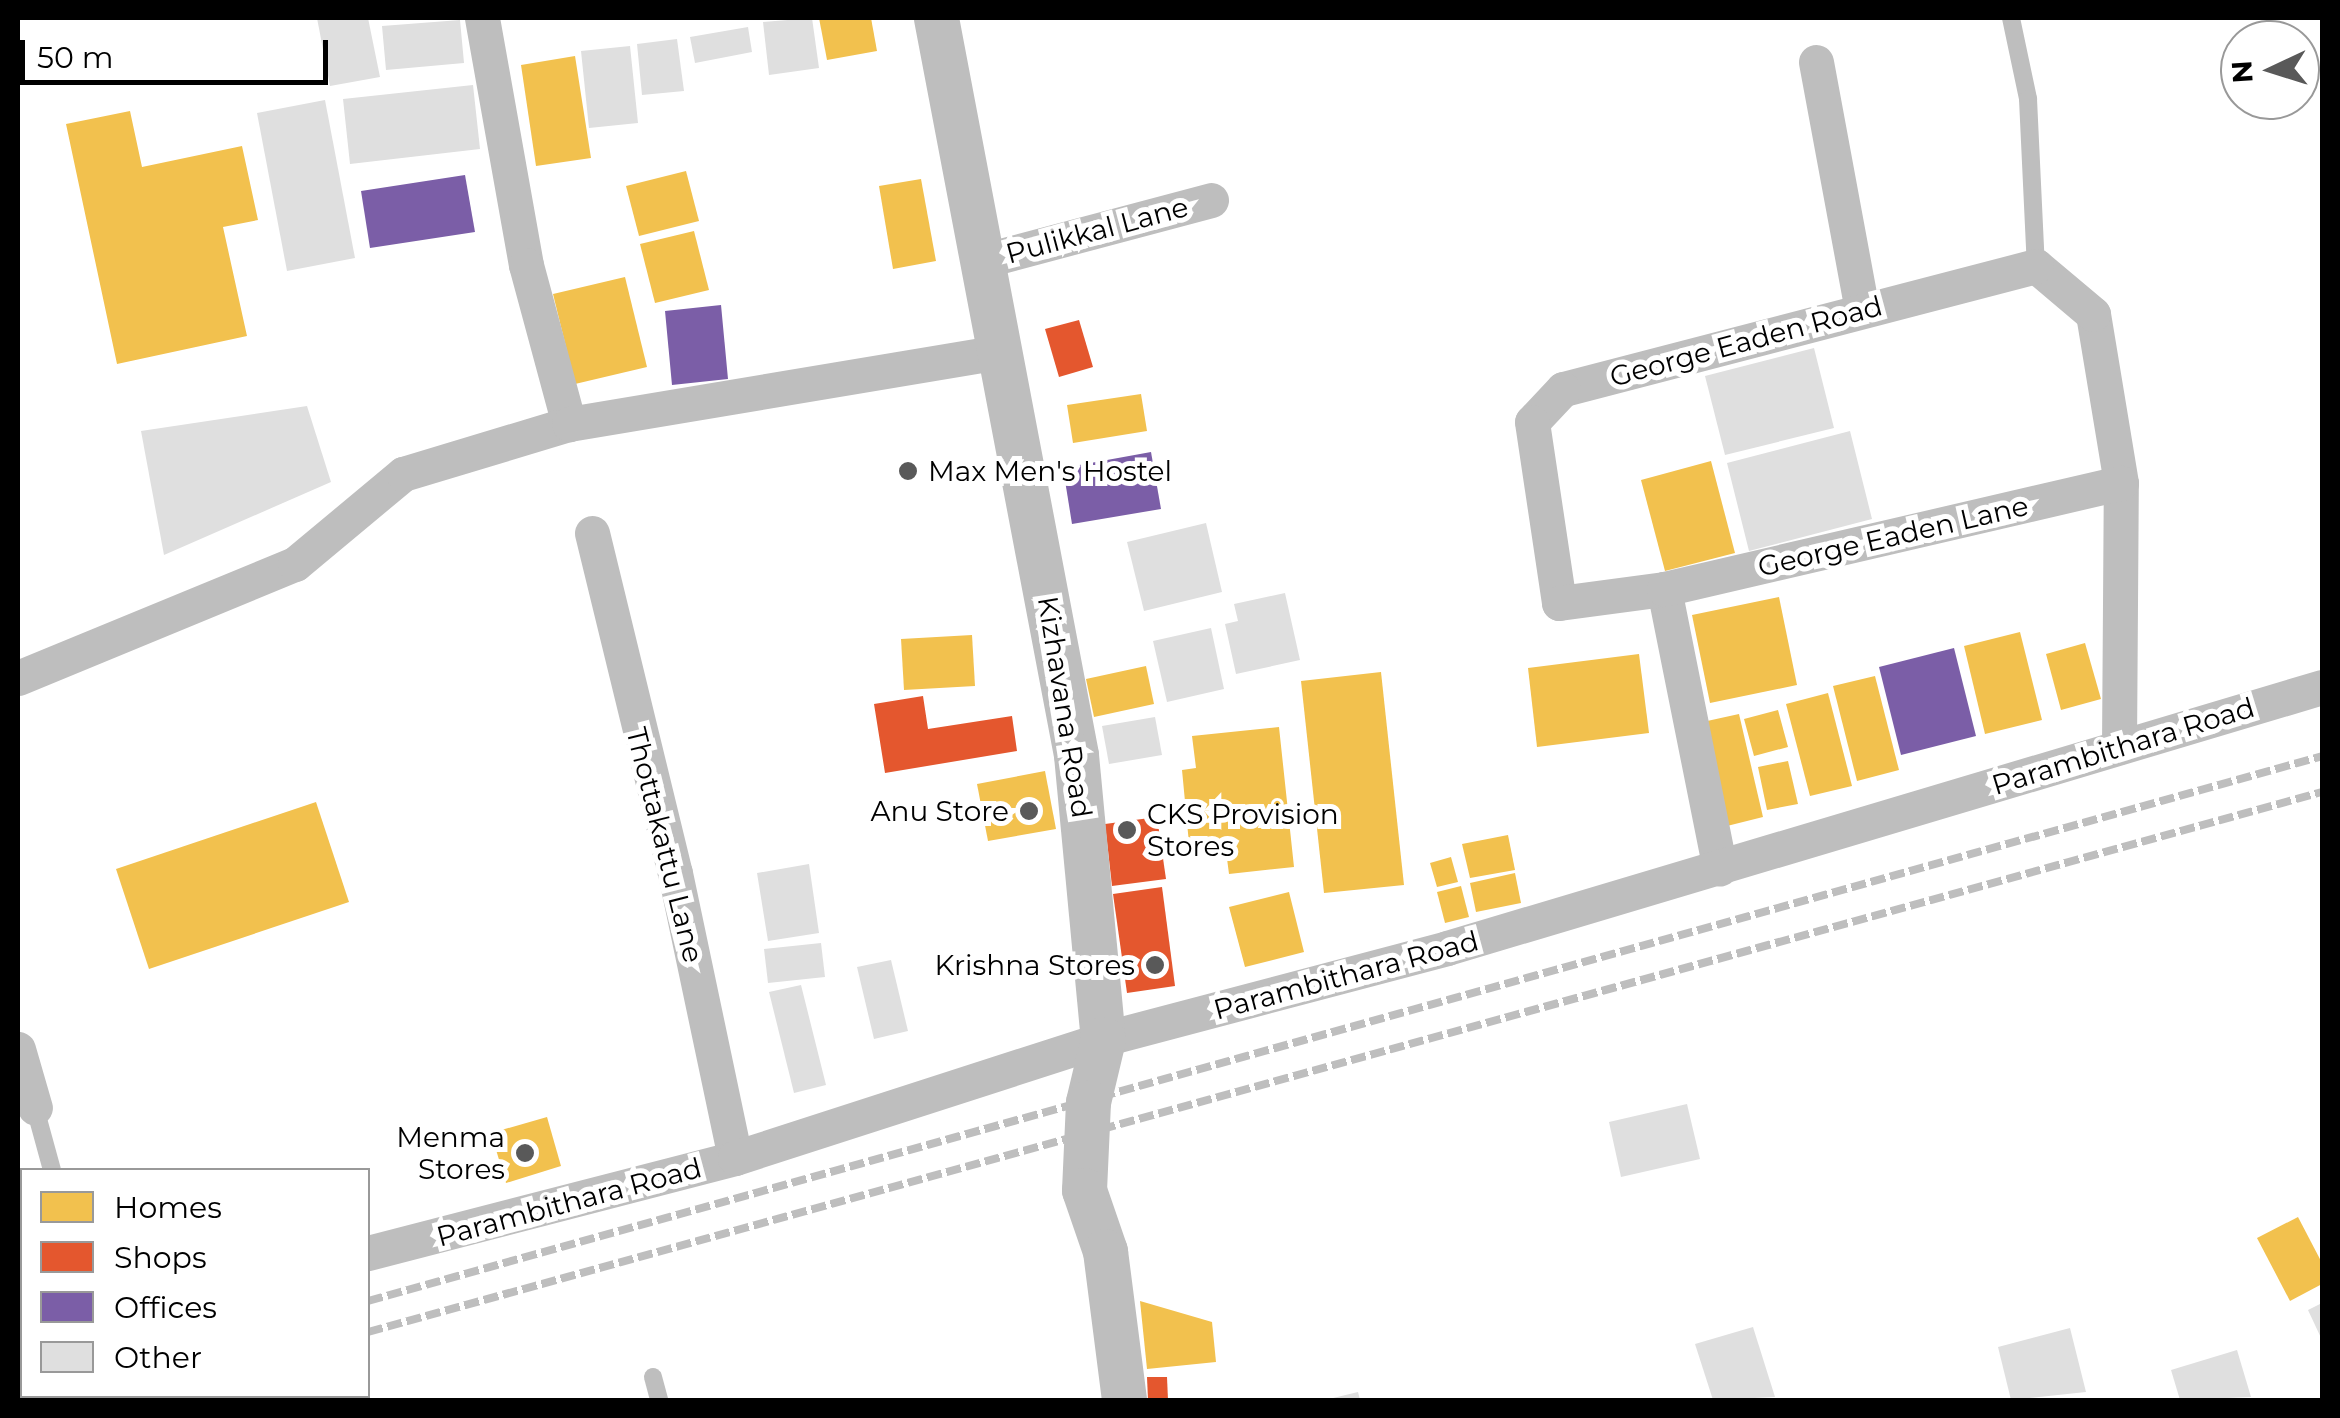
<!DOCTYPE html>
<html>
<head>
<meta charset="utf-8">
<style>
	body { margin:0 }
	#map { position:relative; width:2340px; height:1418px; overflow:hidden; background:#fff; font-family:Montserrat,sans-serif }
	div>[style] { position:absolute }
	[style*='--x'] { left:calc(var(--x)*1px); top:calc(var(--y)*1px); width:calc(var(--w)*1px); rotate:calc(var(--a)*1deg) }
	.homes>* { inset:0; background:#f2c14e }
	.shops>* { inset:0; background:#e4572e }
	.offices>* { inset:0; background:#7b5ea7 }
	.building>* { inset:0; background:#dfdfdf }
	.service>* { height:18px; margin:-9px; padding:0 9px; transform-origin:9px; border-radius:9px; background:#bebebe }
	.minor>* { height:35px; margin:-17.5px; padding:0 17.5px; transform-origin:17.5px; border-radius:17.5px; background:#bebebe }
	.tertiary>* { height:45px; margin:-22.5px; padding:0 22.5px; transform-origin:22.5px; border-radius:22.5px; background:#bebebe }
	.rail>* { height:8px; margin-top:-4px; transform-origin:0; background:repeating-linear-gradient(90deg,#bebebe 0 15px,transparent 0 20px) }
	.dots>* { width:28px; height:28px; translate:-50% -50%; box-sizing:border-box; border:5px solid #fff; border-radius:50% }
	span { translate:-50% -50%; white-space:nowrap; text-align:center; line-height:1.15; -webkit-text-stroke:10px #fff; paint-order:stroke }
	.street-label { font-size:28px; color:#000 }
	.poi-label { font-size:28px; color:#000 }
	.left { translate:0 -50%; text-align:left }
	.right { translate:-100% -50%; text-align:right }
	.frame { position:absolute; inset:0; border:20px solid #000; pointer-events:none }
	.legend { position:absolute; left:20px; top:1168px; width:350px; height:230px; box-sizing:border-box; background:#fff; border:2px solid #999; margin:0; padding:12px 18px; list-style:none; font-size:30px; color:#000 }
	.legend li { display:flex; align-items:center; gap:20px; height:50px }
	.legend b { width:50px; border:2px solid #999 }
	.north { position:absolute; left:2220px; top:20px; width:100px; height:100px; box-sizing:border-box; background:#fff; border:2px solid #999; border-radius:50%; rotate:266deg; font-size:28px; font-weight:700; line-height:40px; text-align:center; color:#000 }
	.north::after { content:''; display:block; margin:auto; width:35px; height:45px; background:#595959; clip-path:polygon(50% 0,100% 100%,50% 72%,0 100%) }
	.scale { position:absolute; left:20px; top:40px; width:308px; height:45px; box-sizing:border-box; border:5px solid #000; border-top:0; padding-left:12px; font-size:30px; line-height:35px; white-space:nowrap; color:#000; -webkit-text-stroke:8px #fff; paint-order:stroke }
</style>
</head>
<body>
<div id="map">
	<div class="homes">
		<i style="clip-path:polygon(819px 18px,871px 18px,877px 51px,827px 60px)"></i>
		<i style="clip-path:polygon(575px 56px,591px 158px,536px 166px,521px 65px)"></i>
		<i style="clip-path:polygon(130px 111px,142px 167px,242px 146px,258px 220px,223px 227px,247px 336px,117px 364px,66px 124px)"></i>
		<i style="clip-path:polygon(686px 171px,699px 221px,639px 236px,626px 186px)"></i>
		<i style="clip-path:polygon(921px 179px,936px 261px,893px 269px,879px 186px)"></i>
		<i style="clip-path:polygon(694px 231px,709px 290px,655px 303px,640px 244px)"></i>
		<i style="clip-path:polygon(625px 277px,647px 367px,575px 384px,553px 294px)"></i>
		<i style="clip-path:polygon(1141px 394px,1147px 431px,1073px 443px,1067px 405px)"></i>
		<i style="clip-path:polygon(1711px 461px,1735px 553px,1665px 571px,1641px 480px)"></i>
		<i style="clip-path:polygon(1779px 597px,1797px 685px,1710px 703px,1692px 615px)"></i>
		<i style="clip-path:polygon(2020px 632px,2042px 720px,1985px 734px,1964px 646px)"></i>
		<i style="clip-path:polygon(972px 635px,975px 686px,904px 690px,901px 639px)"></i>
		<i style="clip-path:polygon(2085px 643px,2101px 699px,2061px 710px,2046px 654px)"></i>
		<i style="clip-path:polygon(1639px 654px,1649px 733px,1537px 747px,1528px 668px)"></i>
		<i style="clip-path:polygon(1146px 666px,1154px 704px,1094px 717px,1086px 679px)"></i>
		<i style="clip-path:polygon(1381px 672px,1404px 885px,1324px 893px,1301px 681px)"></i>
		<i style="clip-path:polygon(1875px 676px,1899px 770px,1857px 781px,1833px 686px)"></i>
		<i style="clip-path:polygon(1828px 693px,1852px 786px,1810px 796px,1786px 704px)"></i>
		<i style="clip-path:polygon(1778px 710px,1788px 747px,1754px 756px,1744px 719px)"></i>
		<i style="clip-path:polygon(1739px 714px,1763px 817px,1723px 827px,1698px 723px)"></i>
		<i style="clip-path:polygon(1279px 727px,1294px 867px,1229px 874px,1226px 851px,1190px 854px,1182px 770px,1196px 768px,1192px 736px)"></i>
		<i style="clip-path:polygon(1788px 761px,1798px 804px,1767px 810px,1758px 767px)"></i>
		<i style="clip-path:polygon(1045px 771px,1056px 829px,988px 841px,977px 784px)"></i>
		<i style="clip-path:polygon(316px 802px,349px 902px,149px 969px,116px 869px)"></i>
		<i style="clip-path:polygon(1508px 835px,1515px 870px,1470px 878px,1462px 844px)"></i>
		<i style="clip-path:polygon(1451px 857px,1458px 882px,1437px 887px,1430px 863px)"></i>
		<i style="clip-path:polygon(1515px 873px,1521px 903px,1476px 912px,1470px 883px)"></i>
		<i style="clip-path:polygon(1461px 886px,1469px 917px,1445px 923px,1437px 892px)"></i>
		<i style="clip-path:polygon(1289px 892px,1304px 952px,1245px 967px,1229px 907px)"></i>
		<i style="clip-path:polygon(547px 1117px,561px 1166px,506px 1183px,491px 1133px)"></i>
		<i style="clip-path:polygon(2298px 1217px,2322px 1263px,2322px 1284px,2290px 1301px,2257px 1238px)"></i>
		<i style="clip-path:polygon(1140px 1301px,1212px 1322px,1216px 1362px,1147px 1369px)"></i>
	</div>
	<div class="shops">
		<i style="clip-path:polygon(1079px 320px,1093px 367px,1059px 377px,1045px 329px)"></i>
		<i style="clip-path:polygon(923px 696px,928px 729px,1012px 716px,1017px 751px,885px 773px,874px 704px)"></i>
		<i style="clip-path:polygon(1157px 817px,1166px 879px,1112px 886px,1105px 824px)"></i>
		<i style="clip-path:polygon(1162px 887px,1175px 986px,1127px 993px,1113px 894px)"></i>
		<i style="clip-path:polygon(1147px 1377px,1167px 1377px,1168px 1400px,1148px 1400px)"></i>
	</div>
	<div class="offices">
		<i style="clip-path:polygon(465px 175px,475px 232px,370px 248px,361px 191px)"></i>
		<i style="clip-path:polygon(721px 305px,728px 379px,672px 385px,665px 311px)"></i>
		<i style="clip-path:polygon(1151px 452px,1161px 509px,1072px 524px,1063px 468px)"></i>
		<i style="clip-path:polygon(1954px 648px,1976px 736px,1901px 755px,1879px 667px)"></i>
	</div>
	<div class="building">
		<i style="clip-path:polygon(317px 18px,368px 18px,380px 77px,330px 86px)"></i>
		<i style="clip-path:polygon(812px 18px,819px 68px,769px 75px,763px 22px)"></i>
		<i style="clip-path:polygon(460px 20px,464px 63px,386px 70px,382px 26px)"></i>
		<i style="clip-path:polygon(748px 27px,752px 52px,695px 63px,690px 37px)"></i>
		<i style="clip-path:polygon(677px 39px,684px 91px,642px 95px,637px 44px)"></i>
		<i style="clip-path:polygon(630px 46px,638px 123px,589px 128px,581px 51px)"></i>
		<i style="clip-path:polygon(473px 85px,480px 149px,350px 164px,343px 99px)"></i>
		<i style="clip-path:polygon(325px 100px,355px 258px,287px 271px,257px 113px)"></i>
		<i style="clip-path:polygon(1814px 348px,1834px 428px,1725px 455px,1705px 376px)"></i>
		<i style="clip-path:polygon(307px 406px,331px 482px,164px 555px,141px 431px)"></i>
		<i style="clip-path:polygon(1850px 431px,1872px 519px,1749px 551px,1727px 463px)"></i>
		<i style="clip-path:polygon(1206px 523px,1222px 592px,1144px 611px,1127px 542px)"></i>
		<i style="clip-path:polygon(1285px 593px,1300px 660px,1236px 674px,1225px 624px,1238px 621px,1234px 604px)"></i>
		<i style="clip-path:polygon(1211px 628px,1224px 689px,1167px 702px,1153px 641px)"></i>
		<i style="clip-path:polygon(1155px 717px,1162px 755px,1109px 764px,1102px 726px)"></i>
		<i style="clip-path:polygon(809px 864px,819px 933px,768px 941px,757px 873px)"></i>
		<i style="clip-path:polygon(821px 943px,825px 977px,768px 983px,764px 949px)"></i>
		<i style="clip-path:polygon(891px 960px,908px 1031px,874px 1039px,857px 967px)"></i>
		<i style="clip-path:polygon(801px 985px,826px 1085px,794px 1093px,769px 992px)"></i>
		<i style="clip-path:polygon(1687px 1104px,1700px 1159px,1621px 1177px,1609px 1122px)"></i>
		<i style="clip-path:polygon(2322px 1303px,2322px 1340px,2308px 1310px)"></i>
		<i style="clip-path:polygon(1753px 1327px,1775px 1397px,1713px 1400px,1695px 1344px)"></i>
		<i style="clip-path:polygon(2070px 1328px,2086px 1392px,2011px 1400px,1998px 1347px)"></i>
		<i style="clip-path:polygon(2237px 1350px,2251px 1397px,2180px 1400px,2171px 1370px)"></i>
		<i style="clip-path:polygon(1358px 1392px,1360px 1400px,1329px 1400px,1329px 1399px)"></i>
	</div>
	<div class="service">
		<i style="--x:2011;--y:18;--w:83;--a:78.1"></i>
		<i style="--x:2028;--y:99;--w:167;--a:87.3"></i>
		<i style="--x:35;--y:1108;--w:64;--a:74.7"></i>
		<i style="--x:653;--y:1377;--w:24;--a:75"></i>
	</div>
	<div class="minor">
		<i style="--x:482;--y:18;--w:251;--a:79.9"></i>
		<i style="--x:526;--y:265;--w:165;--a:74.9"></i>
		<i style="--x:1816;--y:62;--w:252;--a:79.5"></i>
		<i style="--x:982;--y:261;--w:237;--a:-14.9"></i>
		<i style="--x:592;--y:533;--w:350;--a:76.3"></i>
		<i style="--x:675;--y:873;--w:291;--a:78.1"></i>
		<i style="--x:1664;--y:589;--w:285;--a:78.7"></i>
		<i style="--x:18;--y:678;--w:300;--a:-22.4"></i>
		<i style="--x:295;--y:564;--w:141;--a:-39.8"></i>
		<i style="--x:403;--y:474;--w:173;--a:-16.8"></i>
		<i style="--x:569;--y:424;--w:435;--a:-9.5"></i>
		<i style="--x:2119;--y:747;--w:264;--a:-89.6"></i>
		<i style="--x:2121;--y:483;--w:171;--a:-99.4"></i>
		<i style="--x:2093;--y:314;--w:75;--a:-139.9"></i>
		<i style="--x:2036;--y:266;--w:489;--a:165.4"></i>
		<i style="--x:1563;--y:389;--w:45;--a:133.2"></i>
		<i style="--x:1532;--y:422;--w:183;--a:81.5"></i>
		<i style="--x:1559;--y:603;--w:106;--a:-7.6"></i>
		<i style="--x:1664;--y:589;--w:469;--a:-13.1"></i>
		<i style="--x:18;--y:1049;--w:61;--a:73.9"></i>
		<i style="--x:368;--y:1253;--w:379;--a:-14.5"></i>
		<i style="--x:735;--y:1158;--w:387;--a:-17.9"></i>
		<i style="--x:1103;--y:1039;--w:356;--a:-14.8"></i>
		<i style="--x:1447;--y:948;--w:913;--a:-16.61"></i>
		<i style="--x:18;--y:1336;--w:4;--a:-27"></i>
	</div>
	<div class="tertiary">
		<i style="--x:936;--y:18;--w:750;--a:79.24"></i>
		<i style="--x:1076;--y:755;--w:285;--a:84.6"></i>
		<i style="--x:1103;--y:1039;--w:65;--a:103.4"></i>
		<i style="--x:1088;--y:1102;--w:88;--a:92.6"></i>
		<i style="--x:1084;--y:1190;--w:65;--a:71"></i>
		<i style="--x:1105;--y:1251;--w:150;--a:82.7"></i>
	</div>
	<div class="rail">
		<i style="--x:368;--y:1301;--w:2029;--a:-15.58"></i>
		<i style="--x:368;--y:1332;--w:2027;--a:-15.45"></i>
		<i style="--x:18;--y:1398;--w:9;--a:-13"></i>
		<i style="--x:120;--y:1400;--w:18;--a:-13"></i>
	</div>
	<div class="dots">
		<i style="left:908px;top:471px;background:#595959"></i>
		<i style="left:1029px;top:811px;background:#595959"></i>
		<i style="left:1127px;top:830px;background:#595959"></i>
		<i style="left:1155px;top:965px;background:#595959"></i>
		<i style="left:525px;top:1153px;background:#595959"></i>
	</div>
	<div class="street-label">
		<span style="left:1097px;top:230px;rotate:-15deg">Pulikkal Lane</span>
		<span style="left:1746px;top:341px;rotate:-15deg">George Eaden Road</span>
		<span style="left:1893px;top:536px;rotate:-13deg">George Eaden Lane</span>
		<span style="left:1065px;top:707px;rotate:81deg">Kizhavana Road</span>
		<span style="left:2123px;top:746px;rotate:-17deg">Parambithara Road</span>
		<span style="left:665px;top:845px;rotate:76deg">Thottakattu Lane</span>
		<span style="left:1346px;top:975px;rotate:-15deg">Parambithara Road</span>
		<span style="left:569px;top:1202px;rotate:-15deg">Parambithara Road</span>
	</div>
	<div class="poi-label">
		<span class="left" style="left:928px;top:471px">Max Men's Hostel</span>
		<span class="right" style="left:1009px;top:811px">Anu Store</span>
		<span class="left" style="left:1147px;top:830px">CKS Provision<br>Stores</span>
		<span class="right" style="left:1135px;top:965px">Krishna Stores</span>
		<span class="right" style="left:505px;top:1153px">Menma<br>Stores</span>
	</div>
	<div class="frame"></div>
	<ul class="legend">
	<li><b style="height:28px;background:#f2c14e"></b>Homes</li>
	<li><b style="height:28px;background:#e4572e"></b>Shops</li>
	<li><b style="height:28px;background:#7b5ea7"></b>Offices</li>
	<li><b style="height:28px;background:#dfdfdf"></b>Other</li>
	</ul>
	<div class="north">N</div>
	<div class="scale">50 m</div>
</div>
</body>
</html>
